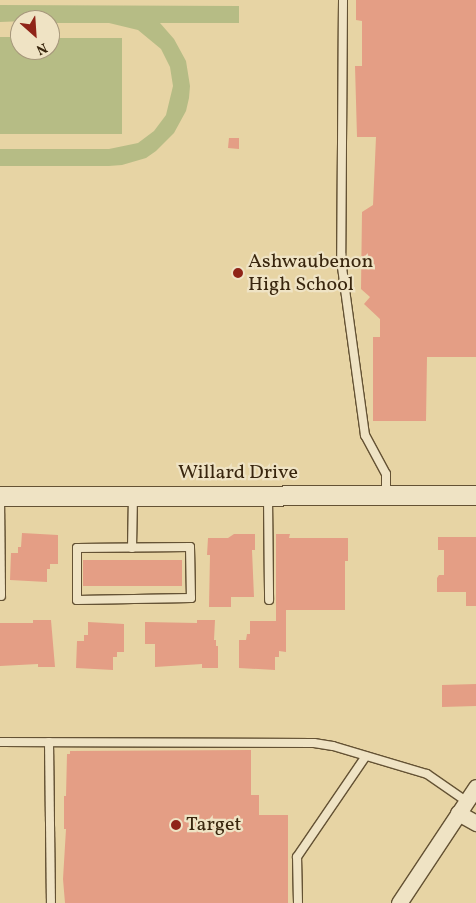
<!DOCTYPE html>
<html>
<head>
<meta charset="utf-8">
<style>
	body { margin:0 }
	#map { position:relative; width:476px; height:903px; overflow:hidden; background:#e7d4a4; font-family:Vollkorn,serif }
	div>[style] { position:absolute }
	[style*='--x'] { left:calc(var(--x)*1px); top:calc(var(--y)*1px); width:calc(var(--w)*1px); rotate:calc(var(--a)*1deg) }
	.green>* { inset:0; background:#b6bc85 }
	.building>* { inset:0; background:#e49e85 }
	.roads { filter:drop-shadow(1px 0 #645234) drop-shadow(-1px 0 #645234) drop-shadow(0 1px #645234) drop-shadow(0 -1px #645234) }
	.service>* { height:8px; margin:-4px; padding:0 4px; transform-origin:4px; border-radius:4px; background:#efe3c4 }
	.minor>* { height:15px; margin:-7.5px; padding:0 7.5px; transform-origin:7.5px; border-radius:7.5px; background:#efe3c4 }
	.tertiary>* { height:19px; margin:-9.5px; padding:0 9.5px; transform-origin:9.5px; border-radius:9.5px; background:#efe3c4 }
	.dots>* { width:14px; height:14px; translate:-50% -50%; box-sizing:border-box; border:2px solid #efe3c4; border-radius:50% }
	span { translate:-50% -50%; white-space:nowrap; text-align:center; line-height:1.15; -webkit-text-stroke:4.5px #efe3c4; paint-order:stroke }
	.poi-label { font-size:20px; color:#39260e }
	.left { translate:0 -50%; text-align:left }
	.street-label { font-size:20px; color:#39260e }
	.north { position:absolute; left:10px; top:10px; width:50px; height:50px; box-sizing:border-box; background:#efe3c4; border:1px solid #a6977b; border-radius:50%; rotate:154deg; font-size:14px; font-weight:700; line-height:20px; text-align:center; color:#39260e }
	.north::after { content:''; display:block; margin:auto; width:18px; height:22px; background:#8f2418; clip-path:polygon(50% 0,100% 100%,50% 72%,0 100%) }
</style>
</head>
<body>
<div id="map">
	<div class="green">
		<i style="clip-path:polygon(0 5px,239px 6px,239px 23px,160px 23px,174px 39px,186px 61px,190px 86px,189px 98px,186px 111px,174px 133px,156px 151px,146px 158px,122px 165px,109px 166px,0 166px,0 149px,109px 149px,138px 143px,154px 131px,166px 115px,173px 86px,170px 67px,161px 49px,138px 30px,109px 23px,50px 23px,50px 20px,0 22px)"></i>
		<i style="clip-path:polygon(0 37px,20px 37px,20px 50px,50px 50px,50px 38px,122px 38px,122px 134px,0 134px)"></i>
	</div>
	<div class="building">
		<i style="clip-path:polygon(356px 0,476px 0,476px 357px,427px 357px,426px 421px,373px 421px,373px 337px,380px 337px,380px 319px,364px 304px,370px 297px,361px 289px,362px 212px,373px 205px,376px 137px,357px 137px,355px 66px,362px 66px,362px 21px,356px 20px)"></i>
		<i style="clip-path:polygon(229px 138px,239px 138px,239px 149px,228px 148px)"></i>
		<i style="clip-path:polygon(22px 533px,58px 535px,58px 564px,50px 564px,50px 569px,47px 569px,47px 582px,10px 580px,11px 553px,18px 553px,18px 547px,21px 547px)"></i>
		<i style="clip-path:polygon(234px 534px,255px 534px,255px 550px,252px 550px,254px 597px,231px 597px,231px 607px,209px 607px,210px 555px,207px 555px,208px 538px,228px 538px)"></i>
		<i style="clip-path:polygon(276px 534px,290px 534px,289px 538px,348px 538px,348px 561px,345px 561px,345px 610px,286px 610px,286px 652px,279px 651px,279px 657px,275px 657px,275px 670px,239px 668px,239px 640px,246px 640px,247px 634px,250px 634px,250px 621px,276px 621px)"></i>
		<i style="clip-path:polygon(438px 537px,476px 537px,476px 606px,466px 606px,466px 592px,437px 592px,437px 578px,439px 575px,444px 575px,444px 550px,438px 550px)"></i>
		<i style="clip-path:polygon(83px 560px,182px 560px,182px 586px,83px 586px)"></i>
		<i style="clip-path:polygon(33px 620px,51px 620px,55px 667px,38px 667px,38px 664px,0 666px,0 623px,33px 623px)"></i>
		<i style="clip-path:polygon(197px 620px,215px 620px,214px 640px,216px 640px,216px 646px,218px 646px,218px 668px,202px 668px,202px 664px,155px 667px,155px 644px,145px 644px,145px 622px,197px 623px)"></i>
		<i style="clip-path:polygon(88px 622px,124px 624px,124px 652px,117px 652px,117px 657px,113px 657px,113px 670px,76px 668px,77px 641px,84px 641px,84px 635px,88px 635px)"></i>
		<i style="clip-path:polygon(476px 684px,476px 706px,442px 707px,442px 685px)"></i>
		<i style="clip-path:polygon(251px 750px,251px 795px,259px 795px,259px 815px,288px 815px,288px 903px,65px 903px,63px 879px,66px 829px,64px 829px,64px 796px,66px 796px,67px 754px,70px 754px,70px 751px)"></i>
	</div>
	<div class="roads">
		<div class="service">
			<i style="--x:343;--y:0;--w:260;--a:90.4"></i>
			<i style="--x:341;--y:260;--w:177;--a:82.2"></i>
			<i style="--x:365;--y:435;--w:44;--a:61.7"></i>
			<i style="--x:386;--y:474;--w:21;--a:90"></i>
			<i style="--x:268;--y:497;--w:103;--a:89.4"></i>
			<i style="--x:0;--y:498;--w:98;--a:89.4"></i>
			<i style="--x:190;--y:547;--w:51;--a:88.9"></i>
			<i style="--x:191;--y:598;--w:114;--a:179"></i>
			<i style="--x:77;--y:600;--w:52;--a:-90"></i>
			<i style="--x:77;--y:548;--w:113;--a:-0.5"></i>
			<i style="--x:132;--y:548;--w:52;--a:-88.9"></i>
			<i style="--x:0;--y:742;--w:314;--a:0.2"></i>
			<i style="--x:314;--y:743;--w:19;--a:9"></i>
			<i style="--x:333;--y:746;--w:98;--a:16.6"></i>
			<i style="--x:427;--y:774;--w:47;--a:34.7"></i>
			<i style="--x:49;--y:742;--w:161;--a:89.3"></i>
			<i style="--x:298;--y:903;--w:46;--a:-91.2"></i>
			<i style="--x:297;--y:857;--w:122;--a:-55.7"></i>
		</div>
		<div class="minor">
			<i style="--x:458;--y:813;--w:21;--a:29"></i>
			<i style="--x:399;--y:903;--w:139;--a:-56.4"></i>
		</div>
		<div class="tertiary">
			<i style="--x:0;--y:496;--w:476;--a:-0.1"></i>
		</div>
	</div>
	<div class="dots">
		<i style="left:238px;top:273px;background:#8f2418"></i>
		<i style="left:176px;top:825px;background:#8f2418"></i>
	</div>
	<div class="poi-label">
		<span class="left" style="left:248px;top:274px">Ashwaubenon<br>High School</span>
		<span class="left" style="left:186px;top:825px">Target</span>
	</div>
	<div class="street-label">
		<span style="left:238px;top:473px">Willard Drive</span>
	</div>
	<div class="north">N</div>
</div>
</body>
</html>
